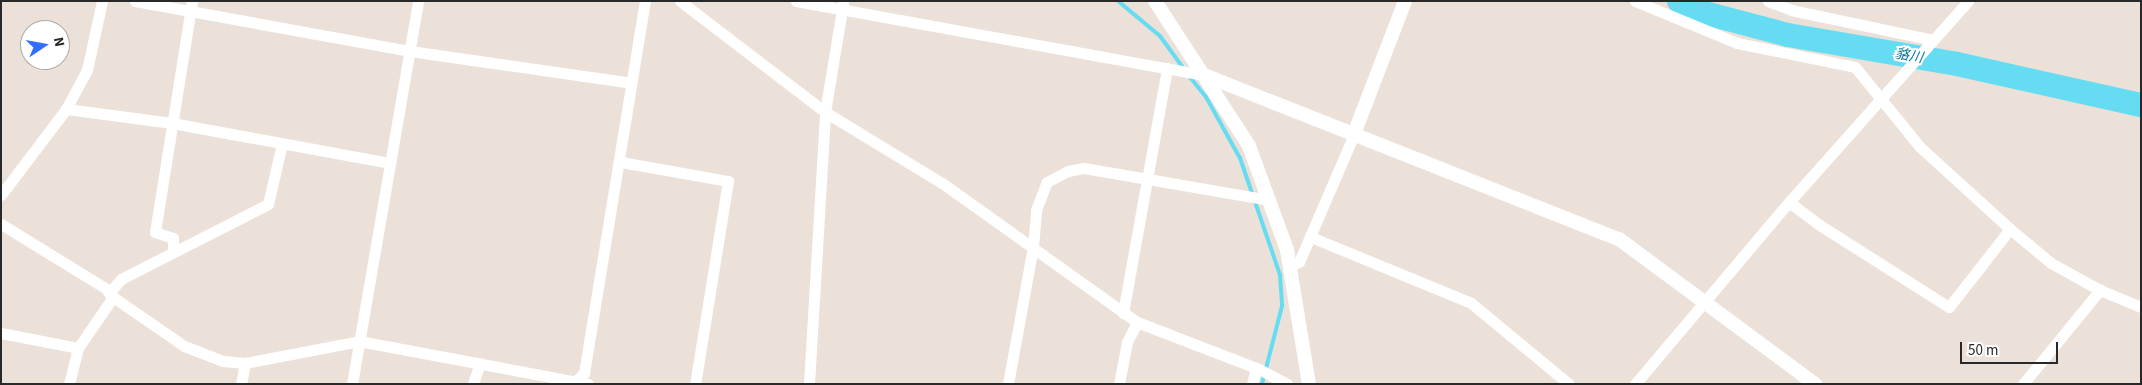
<!DOCTYPE html>
<html>
<head>
<meta charset="utf-8">
<style>
	body { margin:0 }
	#map { position:relative; width:2142px; height:385px; overflow:hidden; background:#ebe1d8; font-family:"Source Sans 3","Noto Sans JP",sans-serif }
	div>[style] { position:absolute }
	[style*='--x'] { left:calc(var(--x)*1px); top:calc(var(--y)*1px); width:calc(var(--w)*1px); rotate:calc(var(--a)*1deg) }
	.stream>* { height:4px; margin:-2px; padding:0 2px; transform-origin:2px; border-radius:2px; background:#66dcf2 }
	.river>* { height:24px; margin:-12px; padding:0 12px; transform-origin:12px; border-radius:12px; background:#66dcf2 }
	.minor>* { height:11px; margin:-5.5px; padding:0 5.5px; transform-origin:5.5px; border-radius:5.5px; background:#fff }
	.tertiary>* { height:14px; margin:-7px; padding:0 7px; transform-origin:7px; border-radius:7px; background:#fff }
	span { translate:-50% -50%; white-space:nowrap; text-align:center; line-height:1.15; -webkit-text-stroke:4px #fff; paint-order:stroke }
	.water-label { font-size:14px; color:#09789b; font-style:italic }
	.frame { position:absolute; inset:0; border:2px solid #282828; pointer-events:none }
	.north { position:absolute; left:20px; top:20px; width:50px; height:50px; box-sizing:border-box; background:#fff; border:1px solid #a9a9a9; border-radius:50%; rotate:78deg; font-size:14px; font-weight:700; line-height:20px; text-align:center; color:#282828 }
	.north::after { content:''; display:block; margin:auto; width:18px; height:22px; background:#316eff; clip-path:polygon(50% 0,100% 100%,50% 72%,0 100%) }
	.scale { position:absolute; left:1960px; top:342px; width:98px; height:22px; box-sizing:border-box; border:2px solid #282828; border-top:0; padding-left:6px; font-size:15px; line-height:18px; white-space:nowrap; color:#282828; -webkit-text-stroke:4px #fff; paint-order:stroke }
</style>
</head>
<body>
<div id="map">
	<div class="stream">
		<i style="--x:1118;--y:1;--w:55;--a:39.8"></i>
		<i style="--x:1160;--y:36;--w:39;--a:54"></i>
		<i style="--x:1189;--y:76;--w:27;--a:51"></i>
		<i style="--x:1206;--y:97;--w:70;--a:60.9"></i>
		<i style="--x:1240;--y:158;--w:124;--a:71.1"></i>
		<i style="--x:1280;--y:275;--w:31;--a:86"></i>
		<i style="--x:1282;--y:306;--w:81;--a:104.4"></i>
	</div>
	<div class="river">
		<i style="--x:1679;--y:1;--w:25;--a:27"></i>
		<i style="--x:1701;--y:12;--w:90;--a:14.8"></i>
		<i style="--x:1788;--y:35;--w:171;--a:9.7"></i>
		<i style="--x:1957;--y:64;--w:189;--a:12.6"></i>
	</div>
	<div class="minor">
		<i style="--x:135;--y:1;--w:280;--a:10.3"></i>
		<i style="--x:410;--y:51;--w:223;--a:8.2"></i>
		<i style="--x:680;--y:1;--w:183;--a:37.4"></i>
		<i style="--x:825;--y:112;--w:137;--a:31.3"></i>
		<i style="--x:942;--y:183;--w:239;--a:35.5"></i>
		<i style="--x:1137;--y:322;--w:131;--a:21.1"></i>
		<i style="--x:1259;--y:369;--w:32;--a:28"></i>
		<i style="--x:796;--y:1;--w:415;--a:10.3"></i>
		<i style="--x:1635;--y:1;--w:110;--a:22.4"></i>
		<i style="--x:1737;--y:43;--w:120;--a:11.5"></i>
		<i style="--x:1855;--y:67;--w:103;--a:50.9"></i>
		<i style="--x:1920;--y:147;--w:122;--a:42.3"></i>
		<i style="--x:2010;--y:229;--w:53;--a:39.7"></i>
		<i style="--x:2051;--y:263;--w:56;--a:28.9"></i>
		<i style="--x:2100;--y:290;--w:44;--a:22.5"></i>
		<i style="--x:1768;--y:1;--w:25;--a:21"></i>
		<i style="--x:1791;--y:10;--w:145;--a:11.9"></i>
		<i style="--x:66;--y:109;--w:107;--a:7.5"></i>
		<i style="--x:172;--y:123;--w:222;--a:10.4"></i>
		<i style="--x:621;--y:162;--w:109;--a:10.1"></i>
		<i style="--x:728;--y:181;--w:206;--a:99.2"></i>
		<i style="--x:1;--y:195;--w:108;--a:-52.9"></i>
		<i style="--x:66;--y:109;--w:44;--a:-61.7"></i>
		<i style="--x:87;--y:70;--w:71;--a:-77.7"></i>
		<i style="--x:1789;--y:202;--w:36;--a:37"></i>
		<i style="--x:1818;--y:224;--w:155;--a:32.4"></i>
		<i style="--x:1949;--y:307;--w:99;--a:-52"></i>
		<i style="--x:1;--y:224;--w:122;--a:31.6"></i>
		<i style="--x:105;--y:288;--w:12;--a:48"></i>
		<i style="--x:113;--y:297;--w:86;--a:34.6"></i>
		<i style="--x:184;--y:346;--w:42;--a:21"></i>
		<i style="--x:223;--y:361;--w:22;--a:5"></i>
		<i style="--x:245;--y:363;--w:116;--a:-10.9"></i>
		<i style="--x:359;--y:341;--w:233;--a:10.6"></i>
		<i style="--x:1311;--y:237;--w:173;--a:22.4"></i>
		<i style="--x:1471;--y:303;--w:127;--a:39.6"></i>
		<i style="--x:173;--y:251;--w:13;--a:-90"></i>
		<i style="--x:173;--y:238;--w:19;--a:-162"></i>
		<i style="--x:155;--y:232;--w:234;--a:-80.9"></i>
		<i style="--x:1291;--y:266;--w:9;--a:-27"></i>
		<i style="--x:1299;--y:262;--w:139;--a:-66.7"></i>
		<i style="--x:109;--y:293;--w:18;--a:-49"></i>
		<i style="--x:121;--y:279;--w:165;--a:-27"></i>
		<i style="--x:268;--y:204;--w:62;--a:-76.9"></i>
		<i style="--x:1123;--y:313;--w:249;--a:-79.8"></i>
		<i style="--x:1;--y:333;--w:78;--a:11"></i>
		<i style="--x:69;--y:384;--w:37;--a:-76"></i>
		<i style="--x:78;--y:348;--w:62;--a:-55.5"></i>
		<i style="--x:241;--y:384;--w:21;--a:-79"></i>
		<i style="--x:352;--y:384;--w:389;--a:-80.2"></i>
		<i style="--x:473;--y:384;--w:22;--a:-72"></i>
		<i style="--x:573;--y:384;--w:16;--a:-45"></i>
		<i style="--x:584;--y:373;--w:377;--a:-80.7"></i>
		<i style="--x:809;--y:384;--w:272;--a:-86.6"></i>
		<i style="--x:825;--y:112;--w:110;--a:-80.6"></i>
		<i style="--x:1008;--y:384;--w:139;--a:-79.7"></i>
		<i style="--x:1033;--y:247;--w:37;--a:-85"></i>
		<i style="--x:1036;--y:210;--w:30;--a:-69"></i>
		<i style="--x:1047;--y:182;--w:24;--a:-28"></i>
		<i style="--x:1068;--y:171;--w:16;--a:-11"></i>
		<i style="--x:1084;--y:168;--w:189;--a:9.8"></i>
		<i style="--x:1119;--y:384;--w:43;--a:-79.2"></i>
		<i style="--x:1127;--y:342;--w:22;--a:-63"></i>
		<i style="--x:1252;--y:384;--w:16;--a:-76"></i>
		<i style="--x:1635;--y:384;--w:238;--a:-49.8"></i>
		<i style="--x:1789;--y:202;--w:269;--a:-48.3"></i>
		<i style="--x:2023;--y:384;--w:122;--a:-50.7"></i>
	</div>
	<div class="tertiary">
		<i style="--x:1155;--y:1;--w:173;--a:57"></i>
		<i style="--x:1249;--y:146;--w:111;--a:69.9"></i>
		<i style="--x:1287;--y:250;--w:136;--a:80.7"></i>
		<i style="--x:1204;--y:75;--w:446;--a:21.6"></i>
		<i style="--x:1619;--y:239;--w:244;--a:36.5"></i>
		<i style="--x:1354;--y:134;--w:142;--a:-69"></i>
	</div>
	<div class="water-label">
		<span style="left:1909px;top:56px;rotate:10deg">貉川</span>
	</div>
	<div class="frame"></div>
	<div class="north">N</div>
	<div class="scale">50 m</div>
</div>
</body>
</html>
